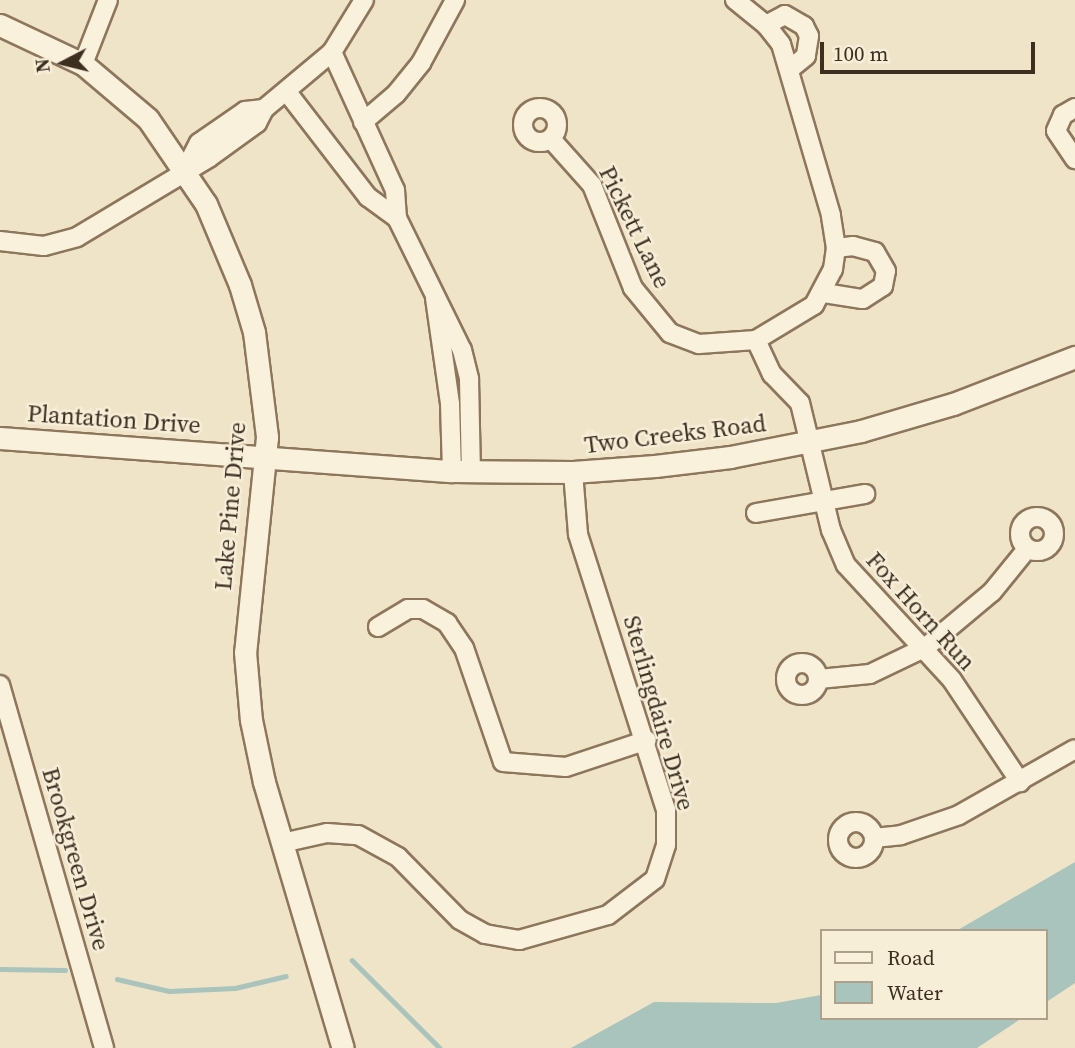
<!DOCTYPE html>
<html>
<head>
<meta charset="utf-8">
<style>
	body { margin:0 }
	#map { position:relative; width:1075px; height:1048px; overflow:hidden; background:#f0e4c8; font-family:"Source Serif 4",serif }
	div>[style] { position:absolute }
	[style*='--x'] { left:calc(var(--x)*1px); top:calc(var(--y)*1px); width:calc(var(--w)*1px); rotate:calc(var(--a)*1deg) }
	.water>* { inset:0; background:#a9c4bc }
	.stream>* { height:4.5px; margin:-2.25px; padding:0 2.25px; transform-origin:2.25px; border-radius:2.25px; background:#a9c4bc }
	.roads { filter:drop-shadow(2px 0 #8d765c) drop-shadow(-2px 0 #8d765c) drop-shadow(0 2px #8d765c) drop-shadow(0 -2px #8d765c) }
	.minor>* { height:18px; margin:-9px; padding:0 9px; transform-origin:9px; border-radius:9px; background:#faf1dc }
	.minor>.ring { margin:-9px; padding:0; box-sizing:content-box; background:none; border:18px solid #faf1dc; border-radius:50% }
	.tertiary>* { height:21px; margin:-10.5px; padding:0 10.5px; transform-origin:10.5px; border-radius:10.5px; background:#faf1dc }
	span { translate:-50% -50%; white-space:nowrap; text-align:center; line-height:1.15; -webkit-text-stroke:5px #f7eed8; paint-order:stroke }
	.street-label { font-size:24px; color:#3d2e20 }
	.legend { position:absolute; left:820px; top:929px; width:228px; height:91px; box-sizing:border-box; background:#f7eed8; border:2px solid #ada18e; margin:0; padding:9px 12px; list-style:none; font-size:21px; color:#3d2e20 }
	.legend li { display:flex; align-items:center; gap:14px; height:35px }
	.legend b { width:35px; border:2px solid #ada18e }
	.north { position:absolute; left:28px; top:28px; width:70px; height:70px; -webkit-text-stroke:5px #f7eed8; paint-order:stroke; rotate:263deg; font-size:19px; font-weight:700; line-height:28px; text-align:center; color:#3d2e20 }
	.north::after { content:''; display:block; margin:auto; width:24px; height:32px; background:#3d2e20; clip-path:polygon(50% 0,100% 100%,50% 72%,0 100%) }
	.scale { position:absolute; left:820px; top:42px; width:215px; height:32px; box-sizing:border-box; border:4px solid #3d2e20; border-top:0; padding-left:9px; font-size:21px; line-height:24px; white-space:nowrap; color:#3d2e20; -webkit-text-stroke:5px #f7eed8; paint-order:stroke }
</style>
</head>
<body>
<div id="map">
	<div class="water">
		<i style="clip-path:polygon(1075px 862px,1075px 983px,1045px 1003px,1045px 931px,956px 931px)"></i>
		<i style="clip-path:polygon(821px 995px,821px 1018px,1022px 1018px,977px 1048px,571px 1048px,654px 1002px,776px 1003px)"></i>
	</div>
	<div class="stream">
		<i style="--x:352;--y:960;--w:124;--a:45"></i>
		<i style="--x:0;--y:969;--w:65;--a:0.9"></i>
		<i style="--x:117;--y:979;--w:53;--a:13"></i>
		<i style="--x:169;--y:991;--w:66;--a:-2.6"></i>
		<i style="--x:235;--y:988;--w:52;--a:-13.2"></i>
	</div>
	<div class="roads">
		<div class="minor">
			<i style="--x:766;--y:25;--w:21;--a:-28"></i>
			<i style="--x:785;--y:15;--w:22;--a:30"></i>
			<i style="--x:804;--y:26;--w:11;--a:63"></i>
			<i style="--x:809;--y:36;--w:20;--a:99"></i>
			<i style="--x:806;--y:56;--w:19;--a:141"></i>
			<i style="--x:332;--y:52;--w:152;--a:65.5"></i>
			<i style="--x:395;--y:190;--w:28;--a:86"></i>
			<i style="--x:397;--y:218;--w:147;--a:63.8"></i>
			<i style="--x:462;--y:350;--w:30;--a:76"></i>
			<i style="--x:469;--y:379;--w:92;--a:88.8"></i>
			<i style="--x:83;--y:64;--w:69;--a:-68.7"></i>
			<i style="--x:287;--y:92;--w:133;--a:52.4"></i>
			<i style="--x:368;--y:197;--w:36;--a:36"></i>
			<i class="ring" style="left:523px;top:108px;width:16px;height:16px"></i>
			<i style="--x:1075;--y:108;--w:14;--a:150"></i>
			<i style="--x:1063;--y:115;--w:17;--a:114"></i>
			<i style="--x:1056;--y:131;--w:34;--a:56"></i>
			<i style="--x:363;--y:122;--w:43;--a:-40.3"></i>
			<i style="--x:396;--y:94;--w:40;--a:-51"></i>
			<i style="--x:421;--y:63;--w:72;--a:-61.6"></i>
			<i style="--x:551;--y:139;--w:62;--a:48.3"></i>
			<i style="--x:592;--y:185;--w:111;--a:68.3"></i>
			<i style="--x:633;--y:288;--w:58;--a:50.6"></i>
			<i style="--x:670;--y:333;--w:31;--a:21"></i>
			<i style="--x:699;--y:344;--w:57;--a:-4"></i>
			<i style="--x:756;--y:340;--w:68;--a:-31.1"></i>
			<i style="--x:814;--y:305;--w:41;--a:-62.2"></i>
			<i style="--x:833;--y:269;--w:21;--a:-82"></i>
			<i style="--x:836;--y:248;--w:33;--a:-99"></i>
			<i style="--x:831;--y:215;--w:178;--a:-106.3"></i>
			<i style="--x:781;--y:44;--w:24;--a:-128"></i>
			<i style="--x:766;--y:25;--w:40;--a:-141"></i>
			<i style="--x:186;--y:168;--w:28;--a:-63"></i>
			<i style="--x:199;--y:143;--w:56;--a:-34.8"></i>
			<i style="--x:245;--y:111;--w:19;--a:-6"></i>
			<i style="--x:264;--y:109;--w:89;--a:-40"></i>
			<i style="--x:332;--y:52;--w:61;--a:-58.4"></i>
			<i style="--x:0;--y:241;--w:44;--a:6.5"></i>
			<i style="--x:44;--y:246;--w:34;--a:-15"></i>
			<i style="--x:77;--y:237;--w:155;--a:-31"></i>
			<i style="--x:210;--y:157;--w:58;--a:-35.9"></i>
			<i style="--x:257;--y:123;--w:16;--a:-63"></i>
			<i style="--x:824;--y:293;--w:39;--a:9"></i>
			<i style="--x:863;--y:299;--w:24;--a:-33"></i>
			<i style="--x:883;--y:286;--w:15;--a:-79"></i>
			<i style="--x:886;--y:271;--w:22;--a:-120"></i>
			<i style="--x:875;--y:252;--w:23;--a:-165"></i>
			<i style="--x:853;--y:246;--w:17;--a:173"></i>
			<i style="--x:435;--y:298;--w:107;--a:81.9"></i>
			<i style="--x:450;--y:404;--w:67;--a:88.3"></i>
			<i style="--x:756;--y:340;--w:38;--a:65"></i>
			<i style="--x:772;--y:374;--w:40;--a:46"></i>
			<i style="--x:800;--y:403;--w:131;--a:76.3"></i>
			<i style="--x:831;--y:530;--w:38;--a:67"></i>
			<i style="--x:846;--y:565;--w:156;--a:47.3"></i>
			<i style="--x:952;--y:680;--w:123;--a:56.3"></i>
			<i style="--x:756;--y:513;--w:111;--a:-9.9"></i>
			<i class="ring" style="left:1020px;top:517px;width:16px;height:16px"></i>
			<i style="--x:378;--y:627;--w:35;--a:-31"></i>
			<i style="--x:408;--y:609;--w:15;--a:0"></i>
			<i style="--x:423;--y:609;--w:28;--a:30"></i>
			<i style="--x:447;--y:623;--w:30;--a:56"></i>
			<i style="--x:464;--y:648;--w:120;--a:71.1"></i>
			<i style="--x:503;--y:762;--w:63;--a:4.5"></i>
			<i style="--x:566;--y:767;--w:85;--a:-18.4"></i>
			<i class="ring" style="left:786px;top:663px;width:14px;height:14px"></i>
			<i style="--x:819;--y:679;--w:51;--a:-5.6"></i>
			<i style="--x:870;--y:674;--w:62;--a:-25.7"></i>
			<i style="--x:926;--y:647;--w:86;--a:-39.8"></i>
			<i style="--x:992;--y:592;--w:55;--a:-50.9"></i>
			<i style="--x:0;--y:685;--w:378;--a:74"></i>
			<i class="ring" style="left:838px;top:822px;width:18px;height:18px"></i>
			<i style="--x:874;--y:838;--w:27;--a:-6"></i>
			<i style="--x:901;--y:835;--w:61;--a:-19"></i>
			<i style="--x:959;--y:815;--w:133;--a:-29.6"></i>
			<i style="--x:282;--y:843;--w:46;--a:-12.5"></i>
			<i style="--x:327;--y:833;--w:31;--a:4"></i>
			<i style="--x:358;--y:835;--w:46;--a:28.8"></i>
			<i style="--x:398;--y:857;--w:88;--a:45.5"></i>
			<i style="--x:460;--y:920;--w:29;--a:29"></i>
			<i style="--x:485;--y:934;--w:35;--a:10"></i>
			<i style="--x:519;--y:940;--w:92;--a:-15.7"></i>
			<i style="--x:608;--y:915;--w:59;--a:-37.5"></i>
			<i style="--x:655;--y:879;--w:36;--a:-72"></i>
			<i style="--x:666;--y:845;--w:35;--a:-90"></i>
			<i style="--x:666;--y:810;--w:290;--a:-107.7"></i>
			<i style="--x:578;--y:534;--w:62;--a:-94.6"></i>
		</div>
		<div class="tertiary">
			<i style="--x:0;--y:25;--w:92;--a:25.2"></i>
			<i style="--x:83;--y:64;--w:85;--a:40.2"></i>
			<i style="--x:148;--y:119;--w:103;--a:55.7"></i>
			<i style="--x:206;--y:204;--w:88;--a:67.2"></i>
			<i style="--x:240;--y:285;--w:49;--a:73.4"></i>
			<i style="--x:254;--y:332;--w:106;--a:82.9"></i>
			<i style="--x:267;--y:437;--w:216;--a:95.8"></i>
			<i style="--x:245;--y:652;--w:68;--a:85"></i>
			<i style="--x:251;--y:720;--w:63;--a:78.2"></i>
			<i style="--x:264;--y:782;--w:277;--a:73.5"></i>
			<i style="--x:0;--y:438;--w:453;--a:4.2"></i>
			<i style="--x:452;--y:471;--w:121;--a:0.5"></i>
			<i style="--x:573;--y:472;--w:82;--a:-4.2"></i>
			<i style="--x:655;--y:466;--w:76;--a:-6.8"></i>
			<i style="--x:730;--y:457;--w:134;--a:-11.2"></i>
			<i style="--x:861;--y:431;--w:96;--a:-16.4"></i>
			<i style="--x:953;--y:404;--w:131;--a:-21.1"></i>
		</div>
	</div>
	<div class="street-label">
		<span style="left:635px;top:227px;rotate:64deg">Pickett Lane</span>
		<span style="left:114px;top:419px;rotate:4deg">Plantation Drive</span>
		<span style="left:675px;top:434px;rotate:-7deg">Two Creeks Road</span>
		<span style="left:230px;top:506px;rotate:-85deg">Lake Pine Drive</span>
		<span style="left:921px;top:611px;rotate:48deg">Fox Horn Run</span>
		<span style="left:659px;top:713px;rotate:74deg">Sterlingdaire Drive</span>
		<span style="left:76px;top:859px;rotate:74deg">Brookgreen Drive</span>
	</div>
	<ul class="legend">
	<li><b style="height:9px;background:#faf1dc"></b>Road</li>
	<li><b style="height:19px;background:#a9c4bc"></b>Water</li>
	</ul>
	<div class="north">N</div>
	<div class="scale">100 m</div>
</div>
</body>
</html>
